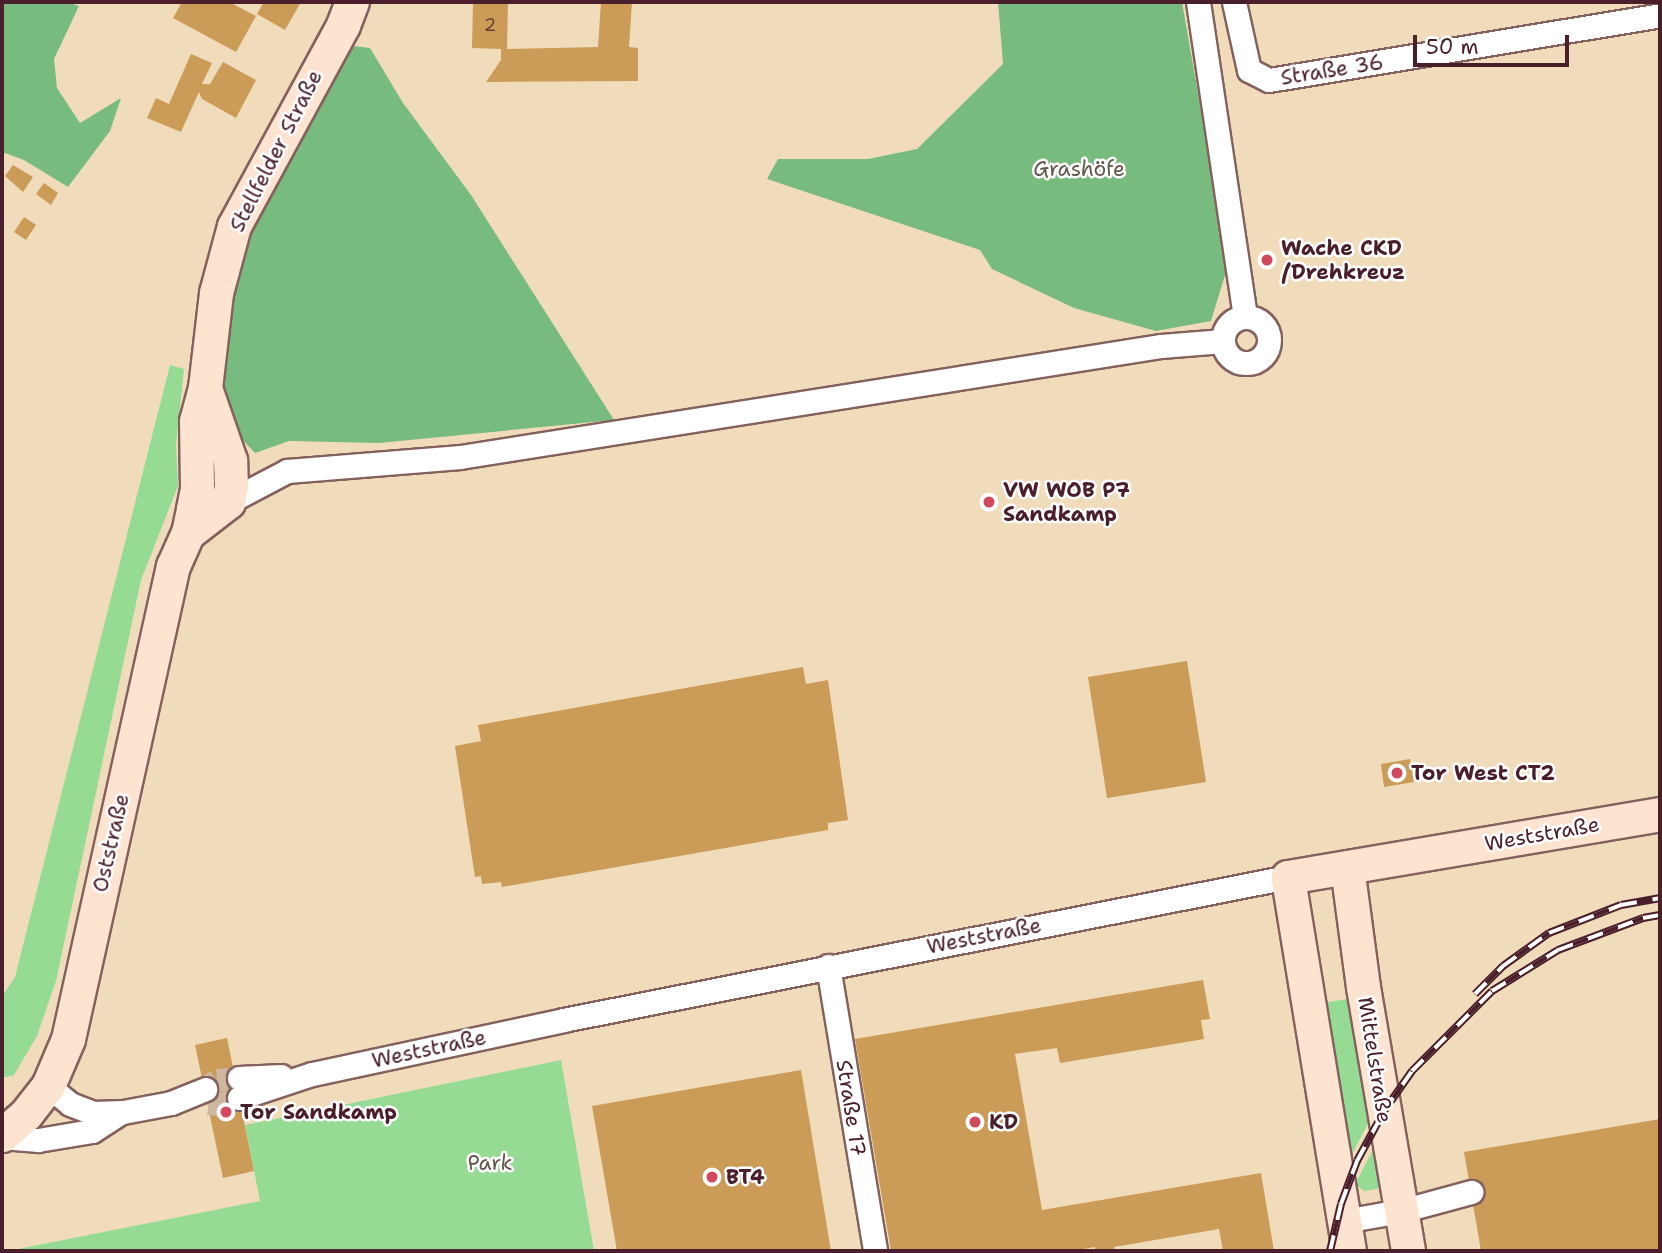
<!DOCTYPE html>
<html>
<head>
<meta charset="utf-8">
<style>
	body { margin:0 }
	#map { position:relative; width:1662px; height:1253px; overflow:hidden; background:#f0dcbb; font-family:"Shantell Sans",sans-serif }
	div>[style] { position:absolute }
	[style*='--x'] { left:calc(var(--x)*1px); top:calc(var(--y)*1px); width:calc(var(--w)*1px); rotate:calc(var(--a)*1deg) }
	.green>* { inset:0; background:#96db94 }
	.forest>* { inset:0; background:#78bb7e }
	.building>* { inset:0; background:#cb9b58 }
	.round { border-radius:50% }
	.street-tunnel>* { height:23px; margin-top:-11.5px; transform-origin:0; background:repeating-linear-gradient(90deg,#cfb69e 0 23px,transparent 0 34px) }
	.roads { filter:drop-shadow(2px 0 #84615d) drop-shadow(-2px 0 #84615d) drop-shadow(0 2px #84615d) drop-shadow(0 -2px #84615d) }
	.street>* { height:23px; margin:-11.5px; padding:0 11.5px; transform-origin:11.5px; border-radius:11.5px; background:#fff }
	.street>.ring { margin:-11.5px; padding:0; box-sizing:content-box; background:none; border:23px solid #fff; border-radius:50% }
	.secondary>* { height:33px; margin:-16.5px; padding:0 16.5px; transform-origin:16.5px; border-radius:16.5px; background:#fde4d1 }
	.rail>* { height:8px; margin-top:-4px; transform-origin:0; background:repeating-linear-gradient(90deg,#fff 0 16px,#4a1f2b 0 32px); box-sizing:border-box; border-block:2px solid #4a1f2b }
	.dots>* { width:19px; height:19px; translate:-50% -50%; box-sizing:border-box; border:4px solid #fff; border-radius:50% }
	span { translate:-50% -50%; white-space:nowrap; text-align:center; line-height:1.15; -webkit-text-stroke:5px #fff; paint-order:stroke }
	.number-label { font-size:18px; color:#6a3e36 }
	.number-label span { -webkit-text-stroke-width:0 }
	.street-label { font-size:21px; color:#4a1f2b }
	.park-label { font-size:21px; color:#61574a }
	.poi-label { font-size:21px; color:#4a1f2b; font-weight:700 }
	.left { translate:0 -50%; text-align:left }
	.frame { position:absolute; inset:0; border:4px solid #4a1f2b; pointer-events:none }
	.scale { position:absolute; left:1413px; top:35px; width:156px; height:32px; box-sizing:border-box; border:4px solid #4a1f2b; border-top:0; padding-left:9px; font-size:21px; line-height:24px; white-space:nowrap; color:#4a1f2b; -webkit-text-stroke:5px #fff; paint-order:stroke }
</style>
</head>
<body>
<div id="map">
	<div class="green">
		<i style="clip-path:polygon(170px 365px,184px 369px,176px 445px,178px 486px,141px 580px,56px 981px,37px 1036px,14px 1075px,2px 1078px,2px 996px,15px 977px)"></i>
		<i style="clip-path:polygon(1353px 998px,1373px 1114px,1350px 1158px,1323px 1003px)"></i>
		<i style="clip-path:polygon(561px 1060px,594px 1251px,8px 1251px,260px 1201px,245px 1125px)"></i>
		<i style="clip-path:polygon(1377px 1142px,1384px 1181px,1377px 1189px,1364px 1191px,1355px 1184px)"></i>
	</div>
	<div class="forest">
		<i style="clip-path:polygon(2px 2px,68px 2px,79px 6px,54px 59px,57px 88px,80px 123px,121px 98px,110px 131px,68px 187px,24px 160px,5px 153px,2px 156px)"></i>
		<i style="clip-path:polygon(998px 2px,1182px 2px,1228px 265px,1211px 321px,1156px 331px,1074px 308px,992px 269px,980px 250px,767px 179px,778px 159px,868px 159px,917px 149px,1003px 64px)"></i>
		<i style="clip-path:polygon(346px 45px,370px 48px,403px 103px,471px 195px,614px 420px,379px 443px,289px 441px,255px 453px,235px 432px,221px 379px,238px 267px,252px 217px)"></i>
	</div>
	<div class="building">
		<i style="clip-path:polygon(182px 2px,229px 2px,256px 16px,236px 52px,173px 18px)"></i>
		<i style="clip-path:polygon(264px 2px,301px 2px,285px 30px,257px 14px)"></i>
		<i style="clip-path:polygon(473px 2px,508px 2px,507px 49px,598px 47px,601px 2px,632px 2px,629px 47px,638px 48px,638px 81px,486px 82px,501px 60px,501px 49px,472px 48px)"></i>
		<i style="clip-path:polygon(191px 54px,212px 63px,202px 84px,210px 84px,223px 62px,256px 80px,236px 118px,202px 99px,199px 92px,181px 132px,147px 118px,156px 98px,169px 104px)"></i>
		<i style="clip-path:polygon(13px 165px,33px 177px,23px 192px,5px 176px)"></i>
		<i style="clip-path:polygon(44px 183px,58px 193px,51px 205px,36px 194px)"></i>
		<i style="clip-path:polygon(24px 217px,36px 225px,26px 240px,14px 232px)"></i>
		<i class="round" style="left:1261px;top:254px;width:12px;height:12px"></i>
		<i style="clip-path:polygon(1187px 661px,1206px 782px,1107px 798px,1088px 677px)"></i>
		<i style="clip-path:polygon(803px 667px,806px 684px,828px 680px,848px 820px,828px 823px,828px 830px,502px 887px,501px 882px,482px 884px,481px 876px,475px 877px,455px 746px,481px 741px,478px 725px)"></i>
		<i style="clip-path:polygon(1410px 759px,1414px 782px,1384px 787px,1381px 764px)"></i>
		<i style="clip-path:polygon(1203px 980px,1210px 1019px,1201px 1020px,1204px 1039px,1060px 1063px,1057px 1048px,1015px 1054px,1042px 1210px,1261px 1173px,1274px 1251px,1223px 1251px,1219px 1229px,1114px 1247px,1115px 1251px,1096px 1251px,1095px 1247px,1072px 1251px,891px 1251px,855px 1039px)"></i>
		<i style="clip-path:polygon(227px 1038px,254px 1171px,223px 1178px,195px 1045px)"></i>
		<i style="clip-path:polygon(801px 1070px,831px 1251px,617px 1251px,592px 1106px)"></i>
		<i style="clip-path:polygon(1660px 1119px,1660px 1251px,1481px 1251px,1464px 1152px)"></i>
	</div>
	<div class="street-tunnel">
		<i style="--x:205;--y:1089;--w:15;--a:-37"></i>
		<i style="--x:217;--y:1080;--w:22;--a:-5"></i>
		<i style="--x:208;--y:1103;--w:14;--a:4"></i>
		<i style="--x:222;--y:1104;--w:18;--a:-19"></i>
	</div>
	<div class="roads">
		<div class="street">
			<i style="--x:1198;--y:2;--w:318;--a:81.5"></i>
			<i style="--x:1234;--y:2;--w:70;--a:77.6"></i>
			<i style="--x:1249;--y:70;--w:22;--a:27"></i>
			<i style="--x:1269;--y:80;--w:396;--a:-9.4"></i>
			<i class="ring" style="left:1223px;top:317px;width:23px;height:23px"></i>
			<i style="--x:228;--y:502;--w:67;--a:-27.7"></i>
			<i style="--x:287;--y:471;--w:174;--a:-4.6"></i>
			<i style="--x:460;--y:457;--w:710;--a:-9"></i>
			<i style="--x:1161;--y:346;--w:62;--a:-4.6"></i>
			<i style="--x:828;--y:966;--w:289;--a:80.6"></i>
			<i style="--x:239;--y:1078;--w:42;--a:-2.7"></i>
			<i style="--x:48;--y:1086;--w:28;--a:39"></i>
			<i style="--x:70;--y:1104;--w:25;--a:21"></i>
			<i style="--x:93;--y:1113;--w:30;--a:-2"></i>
			<i style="--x:123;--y:1112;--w:49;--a:-10.6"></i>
			<i style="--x:171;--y:1103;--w:37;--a:-22"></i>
			<i style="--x:239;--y:1098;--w:77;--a:-18.2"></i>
			<i style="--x:312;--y:1074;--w:257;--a:-12.1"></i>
			<i style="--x:563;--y:1020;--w:739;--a:-11.16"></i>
			<i style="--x:2;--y:1137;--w:36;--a:5"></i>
			<i style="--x:38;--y:1140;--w:55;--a:-9.5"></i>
			<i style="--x:92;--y:1131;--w:33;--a:-33"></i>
			<i style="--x:1344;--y:1221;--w:58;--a:-10"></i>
			<i style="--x:1401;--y:1211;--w:73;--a:-15.2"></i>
		</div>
		<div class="secondary">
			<i style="--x:188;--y:533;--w:51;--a:-37.8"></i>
			<i style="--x:228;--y:502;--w:16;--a:-79"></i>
			<i style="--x:231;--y:486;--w:26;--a:-92"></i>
			<i style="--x:230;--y:460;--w:76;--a:-109.1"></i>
			<i style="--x:1347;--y:867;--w:121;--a:82.4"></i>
			<i style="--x:1363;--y:987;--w:268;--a:80.3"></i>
			<i style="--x:2;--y:1135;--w:32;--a:-41"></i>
			<i style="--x:26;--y:1114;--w:36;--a:-52"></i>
			<i style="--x:48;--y:1086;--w:51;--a:-66.9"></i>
			<i style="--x:68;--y:1039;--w:485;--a:-77.5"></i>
			<i style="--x:173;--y:566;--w:36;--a:-66"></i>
			<i style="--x:188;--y:533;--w:25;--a:-78"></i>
			<i style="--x:193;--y:509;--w:20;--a:-79"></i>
			<i style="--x:197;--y:489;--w:68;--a:-90.8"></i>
			<i style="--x:196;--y:421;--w:34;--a:-75"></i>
			<i style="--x:205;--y:388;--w:96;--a:-83.4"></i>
			<i style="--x:216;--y:293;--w:69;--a:-75"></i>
			<i style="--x:234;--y:226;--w:229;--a:-61.5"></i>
			<i style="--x:343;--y:25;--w:25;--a:-69"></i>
			<i style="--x:1349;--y:1251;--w:379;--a:-99.3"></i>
			<i style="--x:1288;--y:877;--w:377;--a:-9.6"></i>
		</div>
	</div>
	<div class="rail">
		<i style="--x:1475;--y:994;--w:40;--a:-45"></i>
		<i style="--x:1503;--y:966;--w:57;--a:-35.7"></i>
		<i style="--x:1549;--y:933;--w:77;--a:-21.3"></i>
		<i style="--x:1621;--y:905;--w:40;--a:-10"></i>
		<i style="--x:1330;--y:1251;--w:48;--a:-76.8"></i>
		<i style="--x:1341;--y:1204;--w:46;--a:-69.6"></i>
		<i style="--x:1357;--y:1161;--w:57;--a:-61.6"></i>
		<i style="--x:1384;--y:1111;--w:49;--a:-55"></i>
		<i style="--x:1412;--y:1071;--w:113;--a:-45"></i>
		<i style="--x:1492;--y:991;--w:78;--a:-31.8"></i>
		<i style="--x:1558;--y:950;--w:91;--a:-20.6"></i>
		<i style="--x:1643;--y:918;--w:17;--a:-10"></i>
	</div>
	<div class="dots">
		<i style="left:1267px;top:260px;background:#d1495b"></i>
		<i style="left:989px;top:502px;background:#d1495b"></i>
		<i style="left:1397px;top:773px;background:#d1495b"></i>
		<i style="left:226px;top:1112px;background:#d1495b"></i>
		<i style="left:975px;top:1122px;background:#d1495b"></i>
		<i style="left:712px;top:1177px;background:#d1495b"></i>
	</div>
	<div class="number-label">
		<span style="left:490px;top:25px">2</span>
	</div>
	<div class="street-label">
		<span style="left:1332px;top:70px;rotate:-9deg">Straße 36</span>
		<span style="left:276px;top:151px;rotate:-63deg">Stellfelder Straße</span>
		<span style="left:1542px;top:834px;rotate:-10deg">Weststraße</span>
		<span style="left:111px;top:843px;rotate:-77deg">Oststraße</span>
		<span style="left:984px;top:936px;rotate:-11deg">Weststraße</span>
		<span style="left:429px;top:1049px;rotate:-12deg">Weststraße</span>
		<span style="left:1375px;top:1060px;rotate:81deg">Mittelstraße</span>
		<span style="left:851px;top:1108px;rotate:81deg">Straße 17</span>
	</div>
	<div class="park-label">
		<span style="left:1079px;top:169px">Grashöfe</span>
		<span style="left:490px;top:1163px">Park</span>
	</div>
	<div class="poi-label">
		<span class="left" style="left:1281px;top:260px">Wache CKD<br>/Drehkreuz</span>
		<span class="left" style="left:1003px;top:502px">VW WOB P7<br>Sandkamp</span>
		<span class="left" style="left:1411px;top:773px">Tor West CT2</span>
		<span class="left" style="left:240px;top:1112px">Tor Sandkamp</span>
		<span class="left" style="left:989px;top:1122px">KD</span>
		<span class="left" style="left:726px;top:1177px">BT4</span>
	</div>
	<div class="frame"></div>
	<div class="scale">50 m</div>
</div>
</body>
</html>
